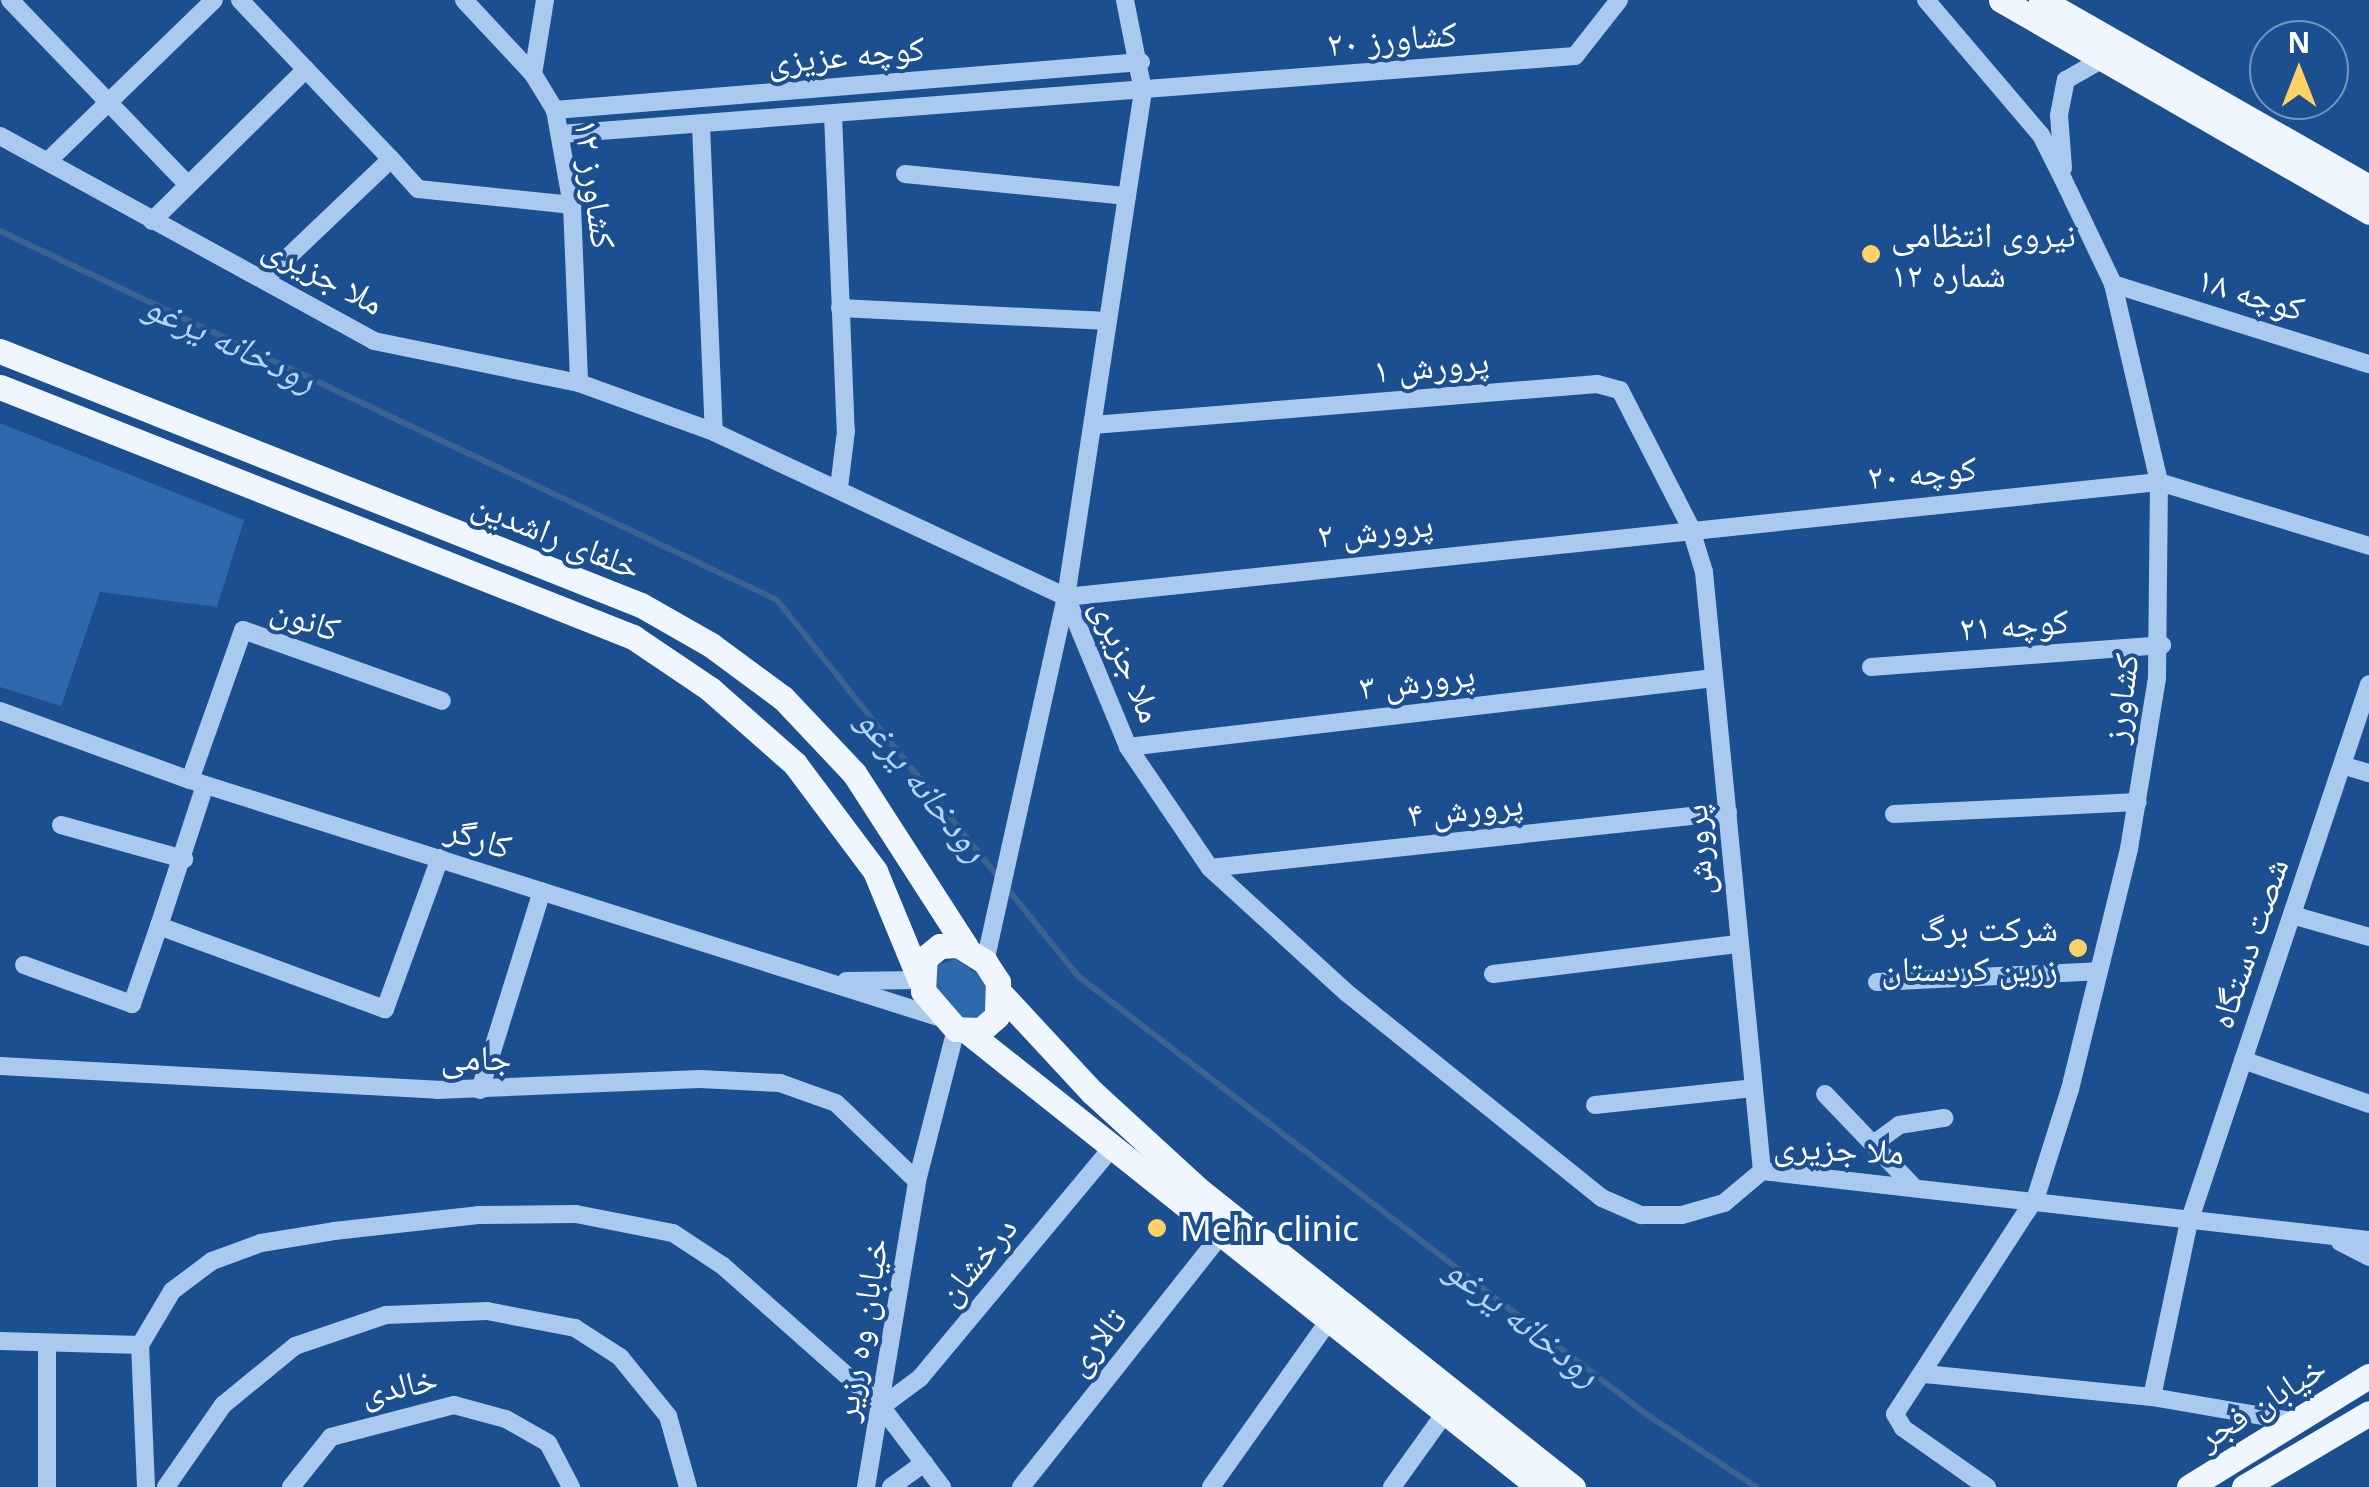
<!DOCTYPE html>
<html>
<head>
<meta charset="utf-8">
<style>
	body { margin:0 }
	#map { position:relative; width:2369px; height:1487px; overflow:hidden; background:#1b4f8f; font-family:"Noto Sans","Noto Naskh Arabic",sans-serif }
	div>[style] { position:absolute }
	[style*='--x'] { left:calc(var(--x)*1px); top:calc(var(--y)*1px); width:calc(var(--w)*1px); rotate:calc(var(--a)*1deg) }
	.green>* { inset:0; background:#2e69ad }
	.stream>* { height:6px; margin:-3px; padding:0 3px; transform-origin:3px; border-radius:3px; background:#3c6290 }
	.minor>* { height:18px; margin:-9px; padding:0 9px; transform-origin:9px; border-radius:9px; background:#a9c9ee }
	.major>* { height:25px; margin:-12.5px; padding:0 12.5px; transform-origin:12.5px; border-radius:12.5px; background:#f0f6ff }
	.dots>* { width:28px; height:28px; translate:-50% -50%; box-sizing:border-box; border:5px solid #1b4f8f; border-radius:50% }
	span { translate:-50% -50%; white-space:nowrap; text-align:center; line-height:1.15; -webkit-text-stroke:8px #1b4f8f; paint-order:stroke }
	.street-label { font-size:35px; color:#fff }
	.poi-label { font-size:35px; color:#fff }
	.left { translate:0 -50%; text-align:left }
	.right { translate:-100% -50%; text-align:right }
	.water-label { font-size:38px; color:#b5d3f5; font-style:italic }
	.north { position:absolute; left:2249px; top:20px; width:100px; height:100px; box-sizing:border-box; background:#1b4f8f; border:2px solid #7695bc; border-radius:50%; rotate:0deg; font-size:28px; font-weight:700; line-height:40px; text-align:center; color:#fff }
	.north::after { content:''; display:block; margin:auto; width:35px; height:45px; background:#ffd166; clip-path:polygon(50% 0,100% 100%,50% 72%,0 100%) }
</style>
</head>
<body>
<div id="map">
	<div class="green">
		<i style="clip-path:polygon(0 423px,244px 520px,217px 607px,100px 592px,61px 706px,0 687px)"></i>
		<i style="clip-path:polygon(955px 959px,984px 978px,989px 997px,981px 1019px,955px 1017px,932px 984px,936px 965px)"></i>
	</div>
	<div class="stream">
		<i style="--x:0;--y:231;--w:860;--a:25.4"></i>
		<i style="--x:777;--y:600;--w:354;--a:51.4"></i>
		<i style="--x:1006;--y:887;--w:114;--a:51"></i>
		<i style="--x:1078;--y:976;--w:717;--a:37.64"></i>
		<i style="--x:1646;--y:1414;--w:132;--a:33.6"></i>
	</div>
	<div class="minor">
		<i style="--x:10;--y:0;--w:255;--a:46.1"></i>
		<i style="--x:240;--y:0;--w:219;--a:46.5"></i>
		<i style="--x:464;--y:0;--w:101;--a:47"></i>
		<i style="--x:545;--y:0;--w:75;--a:99.2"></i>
		<i style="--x:533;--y:74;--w:42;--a:58.6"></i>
		<i style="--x:555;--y:110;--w:97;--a:79.9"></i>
		<i style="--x:572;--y:205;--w:178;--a:87.7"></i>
		<i style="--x:1926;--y:0;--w:177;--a:49.6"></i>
		<i style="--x:2041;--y:135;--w:49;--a:63.4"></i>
		<i style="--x:2063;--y:179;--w:116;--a:64.5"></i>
		<i style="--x:2113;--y:284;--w:203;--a:76.9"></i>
		<i style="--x:2159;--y:482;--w:196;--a:90.6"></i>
		<i style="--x:2157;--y:678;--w:173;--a:99.3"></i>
		<i style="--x:2129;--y:849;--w:247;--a:103.8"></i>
		<i style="--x:2070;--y:1089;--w:113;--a:107.5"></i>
		<i style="--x:2036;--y:1197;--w:259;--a:123"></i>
		<i style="--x:1895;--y:1414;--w:16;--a:60"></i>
		<i style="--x:1903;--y:1428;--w:103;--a:35.1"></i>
		<i style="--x:555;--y:110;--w:588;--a:-4.68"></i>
		<i style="--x:833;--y:114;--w:317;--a:87.7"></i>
		<i style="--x:846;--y:431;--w:56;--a:97.1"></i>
		<i style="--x:701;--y:126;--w:306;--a:87.6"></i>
		<i style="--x:561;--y:134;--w:1017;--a:-4.4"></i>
		<i style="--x:1575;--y:56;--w:71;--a:-51.8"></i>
		<i style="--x:0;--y:136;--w:426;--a:28.7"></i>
		<i style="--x:374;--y:341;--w:209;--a:11.6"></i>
		<i style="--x:579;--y:383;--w:144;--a:19.9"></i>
		<i style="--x:714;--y:432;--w:389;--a:25.1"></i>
		<i style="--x:1066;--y:597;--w:162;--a:67.5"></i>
		<i style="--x:1128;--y:747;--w:146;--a:55.9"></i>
		<i style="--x:1210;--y:868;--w:185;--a:42.4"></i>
		<i style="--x:1347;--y:993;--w:327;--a:38.8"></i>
		<i style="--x:1602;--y:1198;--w:43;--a:23.6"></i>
		<i style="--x:1641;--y:1215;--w:41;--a:0"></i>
		<i style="--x:1682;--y:1215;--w:44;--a:-15.9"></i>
		<i style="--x:1724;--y:1203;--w:50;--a:-40.1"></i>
		<i style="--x:1762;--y:1171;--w:611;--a:6.49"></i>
		<i style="--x:50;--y:159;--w:228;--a:-44.1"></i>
		<i style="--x:2063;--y:168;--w:53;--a:-94.3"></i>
		<i style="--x:2059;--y:115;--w:36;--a:-79"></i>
		<i style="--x:2066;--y:80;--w:40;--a:-29.7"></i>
		<i style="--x:905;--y:174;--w:223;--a:5.7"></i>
		<i style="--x:152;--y:221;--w:216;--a:-44.6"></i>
		<i style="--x:265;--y:279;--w:174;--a:-43.6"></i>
		<i style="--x:391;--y:159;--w:40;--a:48"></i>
		<i style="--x:418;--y:189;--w:155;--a:5.9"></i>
		<i style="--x:2113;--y:284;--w:268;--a:17.4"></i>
		<i style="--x:840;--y:308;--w:268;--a:2.8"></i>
		<i style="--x:1093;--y:425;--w:506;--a:-4.65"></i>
		<i style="--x:1597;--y:384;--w:24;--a:15"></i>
		<i style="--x:1620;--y:390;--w:153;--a:62.8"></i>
		<i style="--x:1690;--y:526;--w:48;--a:73.1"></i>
		<i style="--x:1704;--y:572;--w:602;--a:84.47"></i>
		<i style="--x:1066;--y:597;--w:1099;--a:-6.01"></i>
		<i style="--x:2159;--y:482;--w:220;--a:16.9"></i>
		<i style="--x:1871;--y:667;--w:292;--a:-4.3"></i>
		<i style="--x:0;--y:711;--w:202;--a:20"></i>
		<i style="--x:190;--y:780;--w:788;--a:17.58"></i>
		<i style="--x:1128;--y:747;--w:590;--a:-6.72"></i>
		<i style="--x:2342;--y:765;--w:28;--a:17"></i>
		<i style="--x:190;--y:780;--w:159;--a:-70.5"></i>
		<i style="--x:243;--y:630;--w:211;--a:19.6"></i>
		<i style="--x:1894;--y:814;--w:244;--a:-2.8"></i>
		<i style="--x:61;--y:825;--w:128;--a:15.5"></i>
		<i style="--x:1210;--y:868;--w:521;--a:-6.17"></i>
		<i style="--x:2292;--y:915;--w:80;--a:15.9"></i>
		<i style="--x:159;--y:926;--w:148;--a:-71.9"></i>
		<i style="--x:985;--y:962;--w:374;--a:-77.5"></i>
		<i style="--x:1066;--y:597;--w:512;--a:-81.35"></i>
		<i style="--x:1143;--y:91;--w:93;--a:-101.2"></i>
		<i style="--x:24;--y:965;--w:115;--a:19.9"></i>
		<i style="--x:132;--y:1004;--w:83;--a:-70.9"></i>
		<i style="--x:159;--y:926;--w:241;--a:20.2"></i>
		<i style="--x:385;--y:1009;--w:161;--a:-70"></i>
		<i style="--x:1493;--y:974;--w:246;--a:-7"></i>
		<i style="--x:846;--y:981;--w:74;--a:-0.8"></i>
		<i style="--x:1877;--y:982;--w:221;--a:-2.8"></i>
		<i style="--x:2243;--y:1060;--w:133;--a:19.2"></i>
		<i style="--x:0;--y:1066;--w:438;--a:3.1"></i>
		<i style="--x:437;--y:1090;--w:263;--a:-2.4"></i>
		<i style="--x:700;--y:1079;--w:80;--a:2.9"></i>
		<i style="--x:780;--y:1083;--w:59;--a:19.7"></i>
		<i style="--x:836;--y:1103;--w:112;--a:43.9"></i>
		<i style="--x:480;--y:1090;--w:208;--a:-72.7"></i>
		<i style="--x:1825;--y:1094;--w:126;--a:46.3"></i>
		<i style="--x:1595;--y:1105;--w:159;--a:-6.1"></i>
		<i style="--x:1876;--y:1142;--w:29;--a:-36"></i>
		<i style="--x:1899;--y:1125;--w:46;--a:-8.8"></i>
		<i style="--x:2340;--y:1242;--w:33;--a:27"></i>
		<i style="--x:0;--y:1341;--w:140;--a:1.6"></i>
		<i style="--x:47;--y:1343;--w:144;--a:90"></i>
		<i style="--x:1925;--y:1374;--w:228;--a:5.8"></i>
		<i style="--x:2152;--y:1397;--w:146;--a:9.8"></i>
		<i style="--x:2152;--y:1397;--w:179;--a:-78.1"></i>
		<i style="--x:2189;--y:1222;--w:567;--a:-71.5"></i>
		<i style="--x:881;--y:1407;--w:49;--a:-36.6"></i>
		<i style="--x:920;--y:1378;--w:302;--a:-50.2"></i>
		<i style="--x:146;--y:1487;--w:142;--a:-92.4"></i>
		<i style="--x:140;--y:1345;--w:63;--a:-59.3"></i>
		<i style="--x:172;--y:1291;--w:50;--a:-36.9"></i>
		<i style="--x:212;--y:1261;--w:52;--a:-20.2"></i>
		<i style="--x:261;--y:1243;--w:74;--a:-9.3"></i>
		<i style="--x:334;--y:1231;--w:145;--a:-6.3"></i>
		<i style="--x:478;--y:1215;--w:98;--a:-0.6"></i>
		<i style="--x:576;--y:1214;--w:99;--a:11.1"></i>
		<i style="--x:673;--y:1233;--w:60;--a:33.4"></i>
		<i style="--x:723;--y:1266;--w:210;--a:41.5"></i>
		<i style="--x:880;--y:1405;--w:103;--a:52.9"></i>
		<i style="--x:166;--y:1487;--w:100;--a:-55.2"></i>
		<i style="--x:223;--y:1405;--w:93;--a:-39.3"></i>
		<i style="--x:295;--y:1346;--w:96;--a:-18.8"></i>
		<i style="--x:386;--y:1315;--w:101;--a:-2.3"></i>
		<i style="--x:487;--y:1311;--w:90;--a:10.9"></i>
		<i style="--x:575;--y:1328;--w:54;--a:32.8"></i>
		<i style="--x:620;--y:1357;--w:76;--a:50.9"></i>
		<i style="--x:668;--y:1416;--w:74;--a:74.3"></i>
		<i style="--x:291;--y:1487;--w:64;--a:-51.3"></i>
		<i style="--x:331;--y:1437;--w:127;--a:-14.6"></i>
		<i style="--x:454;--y:1405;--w:54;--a:15.1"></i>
		<i style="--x:506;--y:1419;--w:48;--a:29.7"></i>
		<i style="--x:548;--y:1443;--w:50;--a:62.4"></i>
		<i style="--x:866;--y:1487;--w:310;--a:-80.5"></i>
		<i style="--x:917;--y:1181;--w:157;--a:-75.6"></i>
		<i style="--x:891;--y:1487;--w:41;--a:-36"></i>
		<i style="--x:1021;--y:1487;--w:320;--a:-51.6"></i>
		<i style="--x:1211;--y:1487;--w:201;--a:-54.7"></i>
		<i style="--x:1392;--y:1487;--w:91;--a:-54.4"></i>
	</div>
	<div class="major">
		<i style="--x:2001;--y:0;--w:425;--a:29.9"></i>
		<i style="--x:2041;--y:0;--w:378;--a:29.7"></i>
		<i style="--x:0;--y:351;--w:689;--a:21.62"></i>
		<i style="--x:641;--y:605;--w:81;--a:29.7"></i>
		<i style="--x:711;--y:645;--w:89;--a:36.4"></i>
		<i style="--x:783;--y:698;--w:103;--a:46.6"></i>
		<i style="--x:854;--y:773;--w:207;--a:57.2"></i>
		<i style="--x:0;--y:387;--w:681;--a:21.55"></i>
		<i style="--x:633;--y:637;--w:93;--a:34"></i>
		<i style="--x:710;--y:689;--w:113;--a:41.4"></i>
		<i style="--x:795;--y:764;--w:134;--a:53.2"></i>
		<i style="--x:875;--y:871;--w:118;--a:67.6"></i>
		<i style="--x:958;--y:945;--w:32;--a:32"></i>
		<i style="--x:985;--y:962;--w:24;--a:57"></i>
		<i style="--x:998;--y:982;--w:34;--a:92"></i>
		<i style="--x:997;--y:1016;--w:21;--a:139"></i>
		<i style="--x:981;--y:1030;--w:25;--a:-178"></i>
		<i style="--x:956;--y:1029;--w:50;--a:-131"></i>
		<i style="--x:923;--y:991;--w:33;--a:-87"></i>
		<i style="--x:925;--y:958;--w:19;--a:-39"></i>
		<i style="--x:940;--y:946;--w:18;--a:-3"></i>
		<i style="--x:1000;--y:993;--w:135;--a:47.1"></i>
		<i style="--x:1092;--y:1092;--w:145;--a:42.5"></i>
		<i style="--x:1199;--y:1190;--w:478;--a:38.5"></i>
		<i style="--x:968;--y:1032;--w:730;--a:38.55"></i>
		<i style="--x:2189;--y:1487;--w:211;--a:-31.7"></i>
		<i style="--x:2244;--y:1487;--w:145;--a:-30.6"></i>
	</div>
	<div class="dots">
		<i style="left:1871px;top:254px;background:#ffd166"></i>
		<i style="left:2078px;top:948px;background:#ffd166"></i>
		<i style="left:1157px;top:1228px;background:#ffd166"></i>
	</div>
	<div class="street-label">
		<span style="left:1392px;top:38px;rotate:-5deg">کشاورز ۲۰</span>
		<span style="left:846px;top:54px;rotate:-5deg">کوچه عزیزی</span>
		<span style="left:596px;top:184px;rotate:82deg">کشاورز ۱۲</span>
		<span style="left:324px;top:274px;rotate:28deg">ملا جزیری</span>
		<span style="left:2251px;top:293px;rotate:17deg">کوچه ۱۸</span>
		<span style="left:1431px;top:365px;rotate:-5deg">پرورش ۱</span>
		<span style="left:1922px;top:472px;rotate:-5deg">کوچه ۲۰</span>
		<span style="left:1375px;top:529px;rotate:-6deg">پرورش ۲</span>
		<span style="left:557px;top:535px;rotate:22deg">خلفای راشدین</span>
		<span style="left:306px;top:618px;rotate:20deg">کانون</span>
		<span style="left:2014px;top:624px;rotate:-4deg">کوچه ۲۱</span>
		<span style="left:1128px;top:660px;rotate:67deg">ملا جزیری</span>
		<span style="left:1417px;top:680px;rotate:-7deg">پرورش ۳</span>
		<span style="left:2120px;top:698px;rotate:-82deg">کشاورز</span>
		<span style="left:1465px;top:808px;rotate:-6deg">پرورش ۴</span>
		<span style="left:479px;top:837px;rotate:18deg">کارگر</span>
		<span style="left:1697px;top:850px;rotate:-94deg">پرورش</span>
		<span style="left:2248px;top:943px;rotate:-71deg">شصت دستگاه</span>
		<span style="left:476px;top:1057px">جامی</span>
		<span style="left:1839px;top:1148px;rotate:3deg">ملا جزیری</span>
		<span style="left:976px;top:1260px;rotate:-50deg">درخشان</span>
		<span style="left:860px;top:1329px;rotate:-80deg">خیابان وه رزیر</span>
		<span style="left:1095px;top:1341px;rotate:-51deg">تالاری</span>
		<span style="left:399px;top:1385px;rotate:-11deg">خالدی</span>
		<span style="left:2261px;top:1402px;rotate:-32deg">خیابان فجر</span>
	</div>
	<div class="poi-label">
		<span class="left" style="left:1891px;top:254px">نیروی انتظامی<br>شماره ۱۲</span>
		<span class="right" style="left:2058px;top:948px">شرکت برگ<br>زرین کردستان</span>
		<span class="left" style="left:1180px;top:1228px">Mehr clinic</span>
	</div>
	<div class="water-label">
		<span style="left:231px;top:341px;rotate:25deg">رودخانه یرغو</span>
		<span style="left:924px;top:784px;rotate:51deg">رودخانه یرغو</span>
		<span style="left:1524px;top:1320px;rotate:38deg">رودخانه یرغو</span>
	</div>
	<div class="north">N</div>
</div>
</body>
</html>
